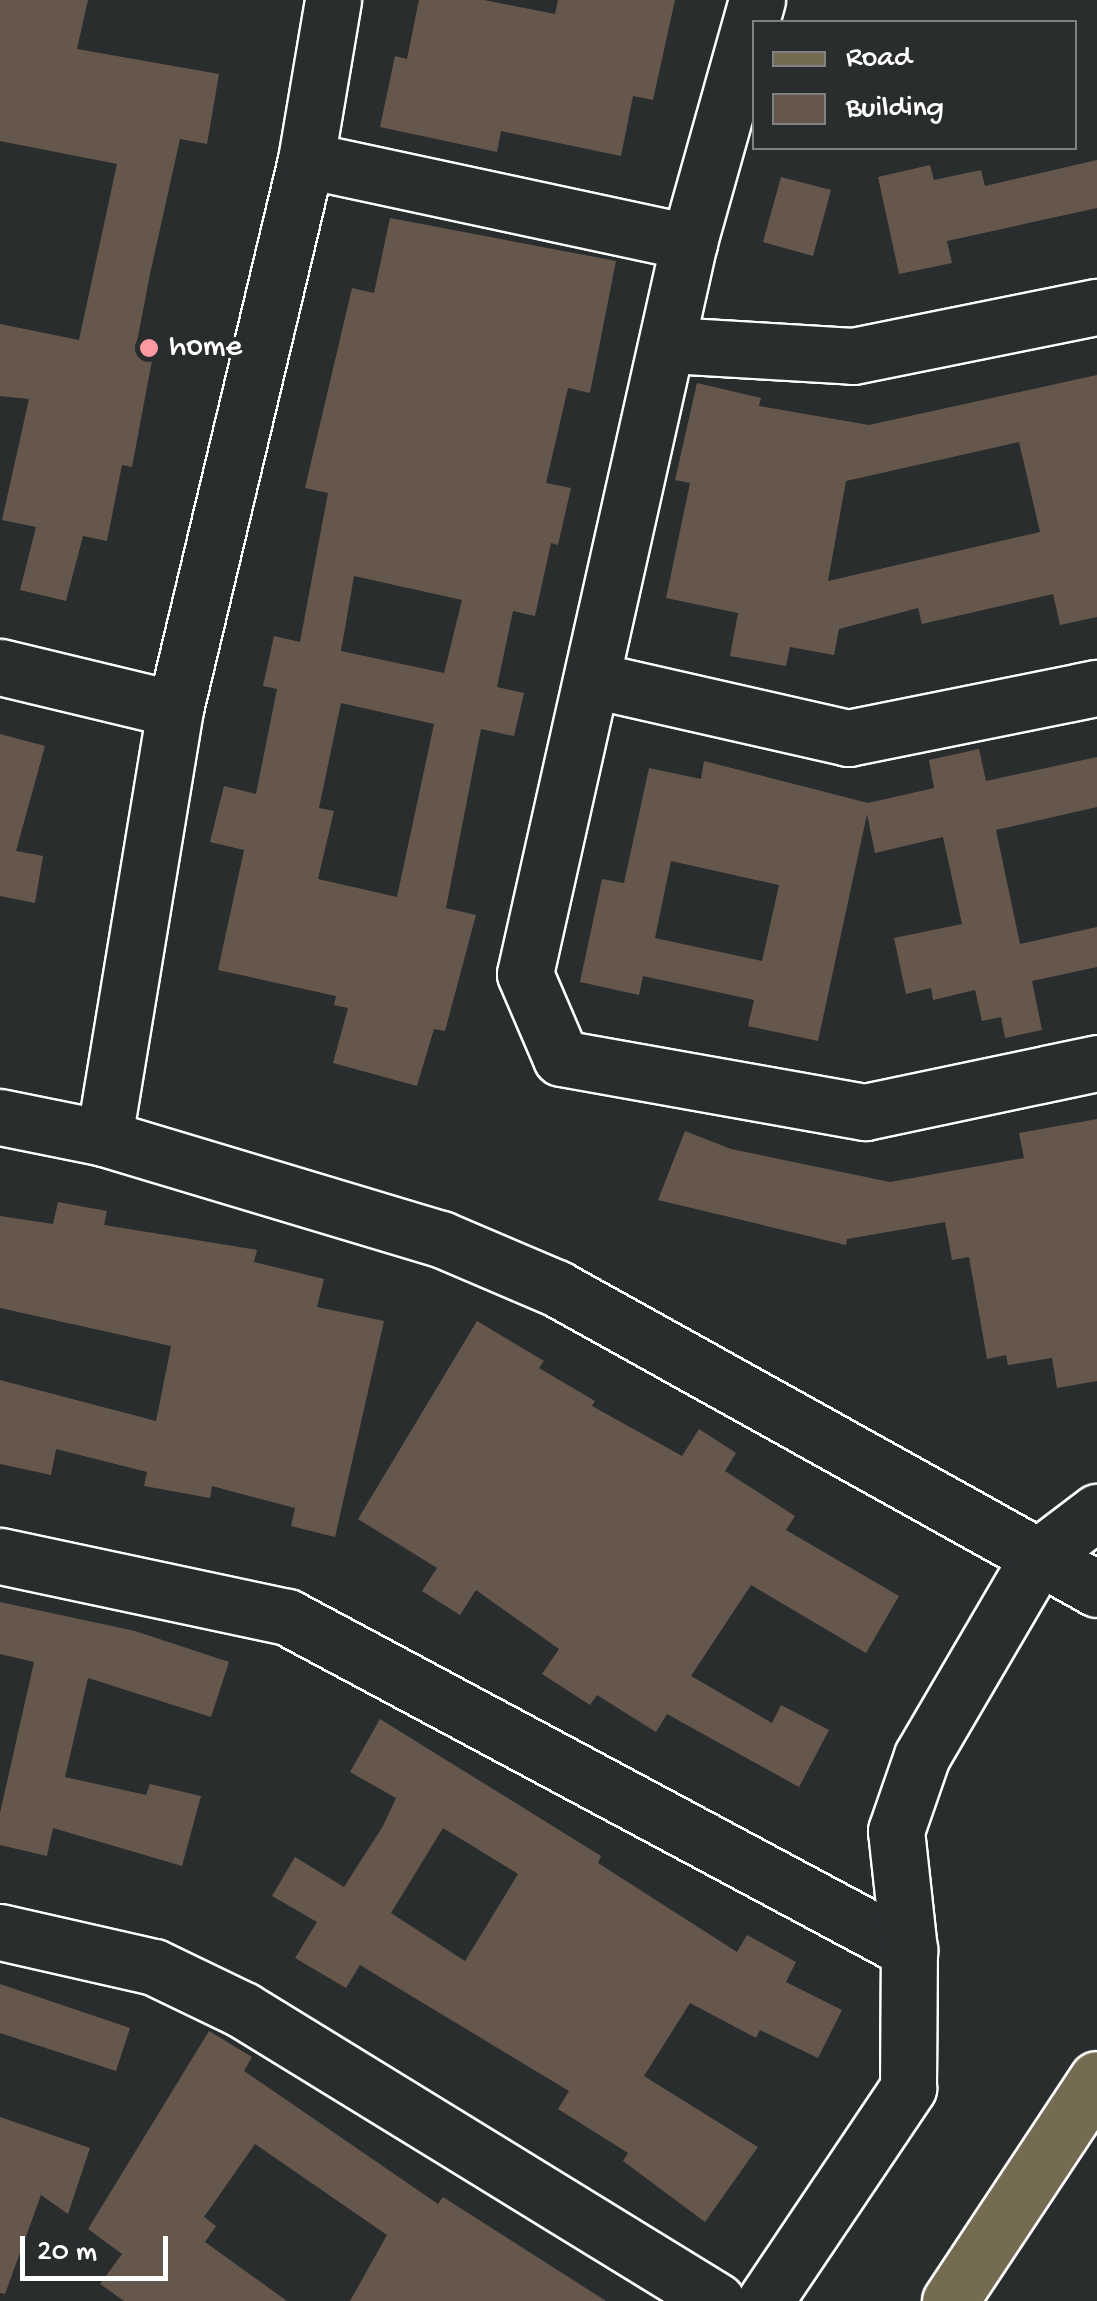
<!DOCTYPE html>
<html>
<head>
<meta charset="utf-8">
<style>
	body { margin:0 }
	#map { position:relative; width:1097px; height:2301px; overflow:hidden; background:#2a2d2e; font-family:"Gochi Hand",sans-serif }
	div>[style] { position:absolute }
	[style*='--x'] { left:calc(var(--x)*1px); top:calc(var(--y)*1px); width:calc(var(--w)*1px); rotate:calc(var(--a)*1deg) }
	.building>* { inset:0; background:#66574d }
	.roads { filter:drop-shadow(2px 0 #fff) drop-shadow(-2px 0 #fff) drop-shadow(0 2px #fff) drop-shadow(0 -2px #fff) }
	.minor>* { height:55px; margin:-27.5px; padding:0 27.5px; transform-origin:27.5px; border-radius:27.5px; background:#2a2d2e }
	.major>* { height:55px; margin:-27.5px; padding:0 27.5px; transform-origin:27.5px; border-radius:27.5px; background:#756b52 }
	.dots>* { width:28px; height:28px; translate:-50% -50%; box-sizing:border-box; border:5px solid #2a2d2e; border-radius:50% }
	span { translate:-50% -50%; white-space:nowrap; text-align:center; line-height:1.15; -webkit-text-stroke:8px #2a2d2e; paint-order:stroke }
	.poi-label { font-size:32px; color:#fff }
	.left { translate:0 -50%; text-align:left }
	.legend { position:absolute; left:752px; top:20px; width:325px; height:130px; box-sizing:border-box; background:#2a2d2e; border:2px solid #7f8182; margin:0; padding:12px 18px; list-style:none; font-size:30px; color:#fff }
	.legend li { display:flex; align-items:center; gap:20px; height:50px }
	.legend b { width:50px; border:2px solid #7f8182 }
	.scale { position:absolute; left:20px; top:2236px; width:148px; height:45px; box-sizing:border-box; border:5px solid #fff; border-top:0; padding-left:12px; font-size:30px; line-height:35px; white-space:nowrap; color:#fff; -webkit-text-stroke:8px #2a2d2e; paint-order:stroke }
</style>
</head>
<body>
<div id="map">
	<div class="building">
		<i style="clip-path:polygon(0 0,88px 0,77px 49px,219px 74px,207px 144px,180px 139px,150px 274px,135px 352px,153px 355px,132px 467px,122px 465px,107px 541px,83px 536px,66px 601px,20px 590px,36px 527px,2px 520px,29px 399px,0 396px,0 324px,79px 340px,117px 164px,0 141px)"></i>
		<i style="clip-path:polygon(419px 0,484px 0,555px 14px,558px 0,675px 0,653px 100px,633px 96px,621px 156px,501px 131px,497px 152px,380px 127px,395px 56px,407px 59px)"></i>
		<i style="clip-path:polygon(1097px 160px,1097px 208px,947px 241px,952px 263px,899px 274px,878px 177px,930px 165px,934px 180px,981px 170px,985px 186px)"></i>
		<i style="clip-path:polygon(781px 177px,831px 190px,813px 256px,763px 242px)"></i>
		<i style="clip-path:polygon(evenodd,390px 218px,616px 261px,590px 393px,568px 388px,546px 483px,571px 488px,558px 545px,551px 543px,535px 616px,513px 611px,497px 687px,524px 693px,514px 736px,481px 729px,446px 908px,476px 915px,445px 1031px,434px 1029px,417px 1086px,333px 1063px,348px 1008px,334px 1005px,336px 996px,218px 970px,244px 850px,210px 842px,224px 786px,256px 794px,277px 689px,263px 686px,274px 636px,300px 642px,328px 493px,305px 488px,352px 288px,374px 293px,390px 218px,354px 576px,462px 600px,444px 673px,341px 651px,354px 576px,390px 218px,341px 703px,434px 724px,397px 897px,318px 879px,334px 811px,319px 808px,341px 703px)"></i>
		<i style="clip-path:polygon(evenodd,1097px 375px,1097px 617px,1060px 625px,1053px 594px,922px 624px,918px 608px,839px 629px,834px 655px,790px 647px,786px 666px,730px 656px,738px 613px,666px 598px,690px 483px,675px 480px,697px 383px,761px 398px,759px 406px,869px 425px,1097px 375px,1019px 442px,1040px 532px,828px 581px,846px 481px,1019px 442px)"></i>
		<i style="clip-path:polygon(0 734px,45px 746px,16px 851px,43px 856px,35px 903px,0 896px)"></i>
		<i style="clip-path:polygon(evenodd,979px 749px,986px 781px,1097px 757px,1097px 807px,996px 830px,1020px 944px,1097px 927px,1097px 967px,1032px 981px,1042px 1030px,1005px 1038px,1001px 1017px,982px 1021px,975px 990px,933px 1000px,931px 988px,906px 994px,894px 938px,962px 924px,943px 837px,875px 853px,867px 814px,818px 1041px,748px 1026px,754px 1000px,643px 976px,639px 995px,580px 982px,602px 879px,624px 883px,649px 768px,701px 779px,704px 761px,868px 803px,934px 788px,929px 760px,979px 749px,671px 861px,779px 885px,762px 961px,655px 938px,671px 861px)"></i>
		<i style="clip-path:polygon(1097px 1119px,1097px 1381px,1057px 1388px,1052px 1358px,1008px 1365px,1006px 1355px,987px 1359px,969px 1257px,952px 1260px,945px 1222px,847px 1239px,846px 1245px,658px 1200px,685px 1131px,731px 1149px,890px 1182px,1024px 1158px,1019px 1133px)"></i>
		<i style="clip-path:polygon(58px 1202px,107px 1211px,104px 1225px,257px 1250px,254px 1262px,324px 1279px,317px 1307px,384px 1321px,335px 1537px,291px 1526px,295px 1508px,212px 1486px,210px 1498px,144px 1486px,147px 1472px,56px 1449px,51px 1475px,0 1464px,0 1380px,156px 1421px,171px 1346px,0 1308px,0 1216px,53px 1224px)"></i>
		<i style="clip-path:polygon(477px 1321px,544px 1361px,539px 1368px,595px 1401px,592px 1406px,682px 1456px,699px 1429px,736px 1453px,725px 1471px,795px 1516px,786px 1530px,899px 1596px,866px 1653px,751px 1585px,691px 1676px,772px 1723px,781px 1705px,829px 1730px,799px 1787px,667px 1714px,656px 1732px,597px 1695px,590px 1705px,542px 1674px,559px 1649px,476px 1590px,460px 1615px,422px 1591px,437px 1568px,358px 1519px)"></i>
		<i style="clip-path:polygon(0 1602px,135px 1631px,229px 1662px,211px 1717px,88px 1678px,65px 1777px,146px 1795px,150px 1784px,201px 1796px,182px 1866px,53px 1828px,47px 1856px,0 1845px,0 1813px,34px 1662px,0 1654px)"></i>
		<i style="clip-path:polygon(evenodd,380px 1719px,601px 1856px,598px 1863px,737px 1952px,747px 1935px,796px 1962px,786px 1982px,842px 2010px,818px 2058px,760px 2030px,756px 2038px,690px 2003px,644px 2076px,758px 2147px,705px 2222px,623px 2161px,628px 2153px,558px 2109px,569px 2091px,360px 1965px,346px 1988px,295px 1958px,317px 1922px,272px 1896px,295px 1857px,344px 1887px,383px 1826px,396px 1798px,350px 1772px,380px 1719px,443px 1828px,518px 1874px,465px 1961px,391px 1913px,443px 1828px)"></i>
		<i style="clip-path:polygon(0 1984px,130px 2028px,116px 2071px,0 2033px)"></i>
		<i style="clip-path:polygon(209px 2031px,252px 2057px,244px 2071px,438px 2204px,443px 2197px,606px 2301px,350px 2301px,387px 2235px,255px 2144px,204px 2217px,216px 2226px,205px 2242px,287px 2301px,124px 2301px,100px 2284px,122px 2254px,88px 2229px)"></i>
		<i style="clip-path:polygon(0 2117px,90px 2148px,68px 2214px,41px 2195px,5px 2294px,0 2293px)"></i>
	</div>
	<div class="roads">
		<div class="minor">
			<i style="--x:757;--y:0;--w:251;--a:105.7"></i>
			<i style="--x:689;--y:242;--w:750;--a:102.63"></i>
			<i style="--x:525;--y:974;--w:91;--a:66.8"></i>
			<i style="--x:561;--y:1058;--w:309;--a:10.1"></i>
			<i style="--x:865;--y:1112;--w:237;--a:-11.9"></i>
			<i style="--x:306;--y:160;--w:392;--a:12.1"></i>
			<i style="--x:670;--y:345;--w:183;--a:3.4"></i>
			<i style="--x:853;--y:356;--w:249;--a:-11.4"></i>
			<i style="--x:0;--y:667;--w:180;--a:13.5"></i>
			<i style="--x:593;--y:680;--w:262;--a:12.8"></i>
			<i style="--x:848;--y:738;--w:254;--a:-11.4"></i>
			<i style="--x:0;--y:1117;--w:106;--a:11.4"></i>
			<i style="--x:104;--y:1138;--w:352;--a:16.7"></i>
			<i style="--x:441;--y:1239;--w:125;--a:23.1"></i>
			<i style="--x:556;--y:1288;--w:619;--a:29.09"></i>
			<i style="--x:104;--y:1138;--w:435;--a:-80.6"></i>
			<i style="--x:175;--y:709;--w:564;--a:-76.58"></i>
			<i style="--x:306;--y:160;--w:162;--a:-80.4"></i>
			<i style="--x:0;--y:1556;--w:293;--a:12"></i>
			<i style="--x:287;--y:1617;--w:706;--a:28.16"></i>
			<i style="--x:0;--y:1932;--w:158;--a:12.8"></i>
			<i style="--x:154;--y:1967;--w:99;--a:25.8"></i>
			<i style="--x:243;--y:2010;--w:556;--a:31.55"></i>
			<i style="--x:765;--y:2301;--w:257;--a:-56.1"></i>
			<i style="--x:908;--y:2088;--w:138;--a:-89.6"></i>
			<i style="--x:909;--y:1950;--w:120;--a:-96.2"></i>
			<i style="--x:896;--y:1831;--w:79;--a:-70.9"></i>
			<i style="--x:922;--y:1756;--w:232;--a:-59.7"></i>
			<i style="--x:1039;--y:1556;--w:73;--a:-37.2"></i>
		</div>
		<div class="major">
			<i style="--x:950;--y:2301;--w:266;--a:-56.5"></i>
		</div>
	</div>
	<div class="dots">
		<i style="left:149px;top:348px;background:#ff9aa2"></i>
	</div>
	<div class="poi-label">
		<span class="left" style="left:169px;top:348px">home</span>
	</div>
	<ul class="legend">
	<li><b style="height:12px;background:#756b52"></b>Road</li>
	<li><b style="height:28px;background:#66574d"></b>Building</li>
	</ul>
	<div class="scale">20 m</div>
</div>
</body>
</html>
